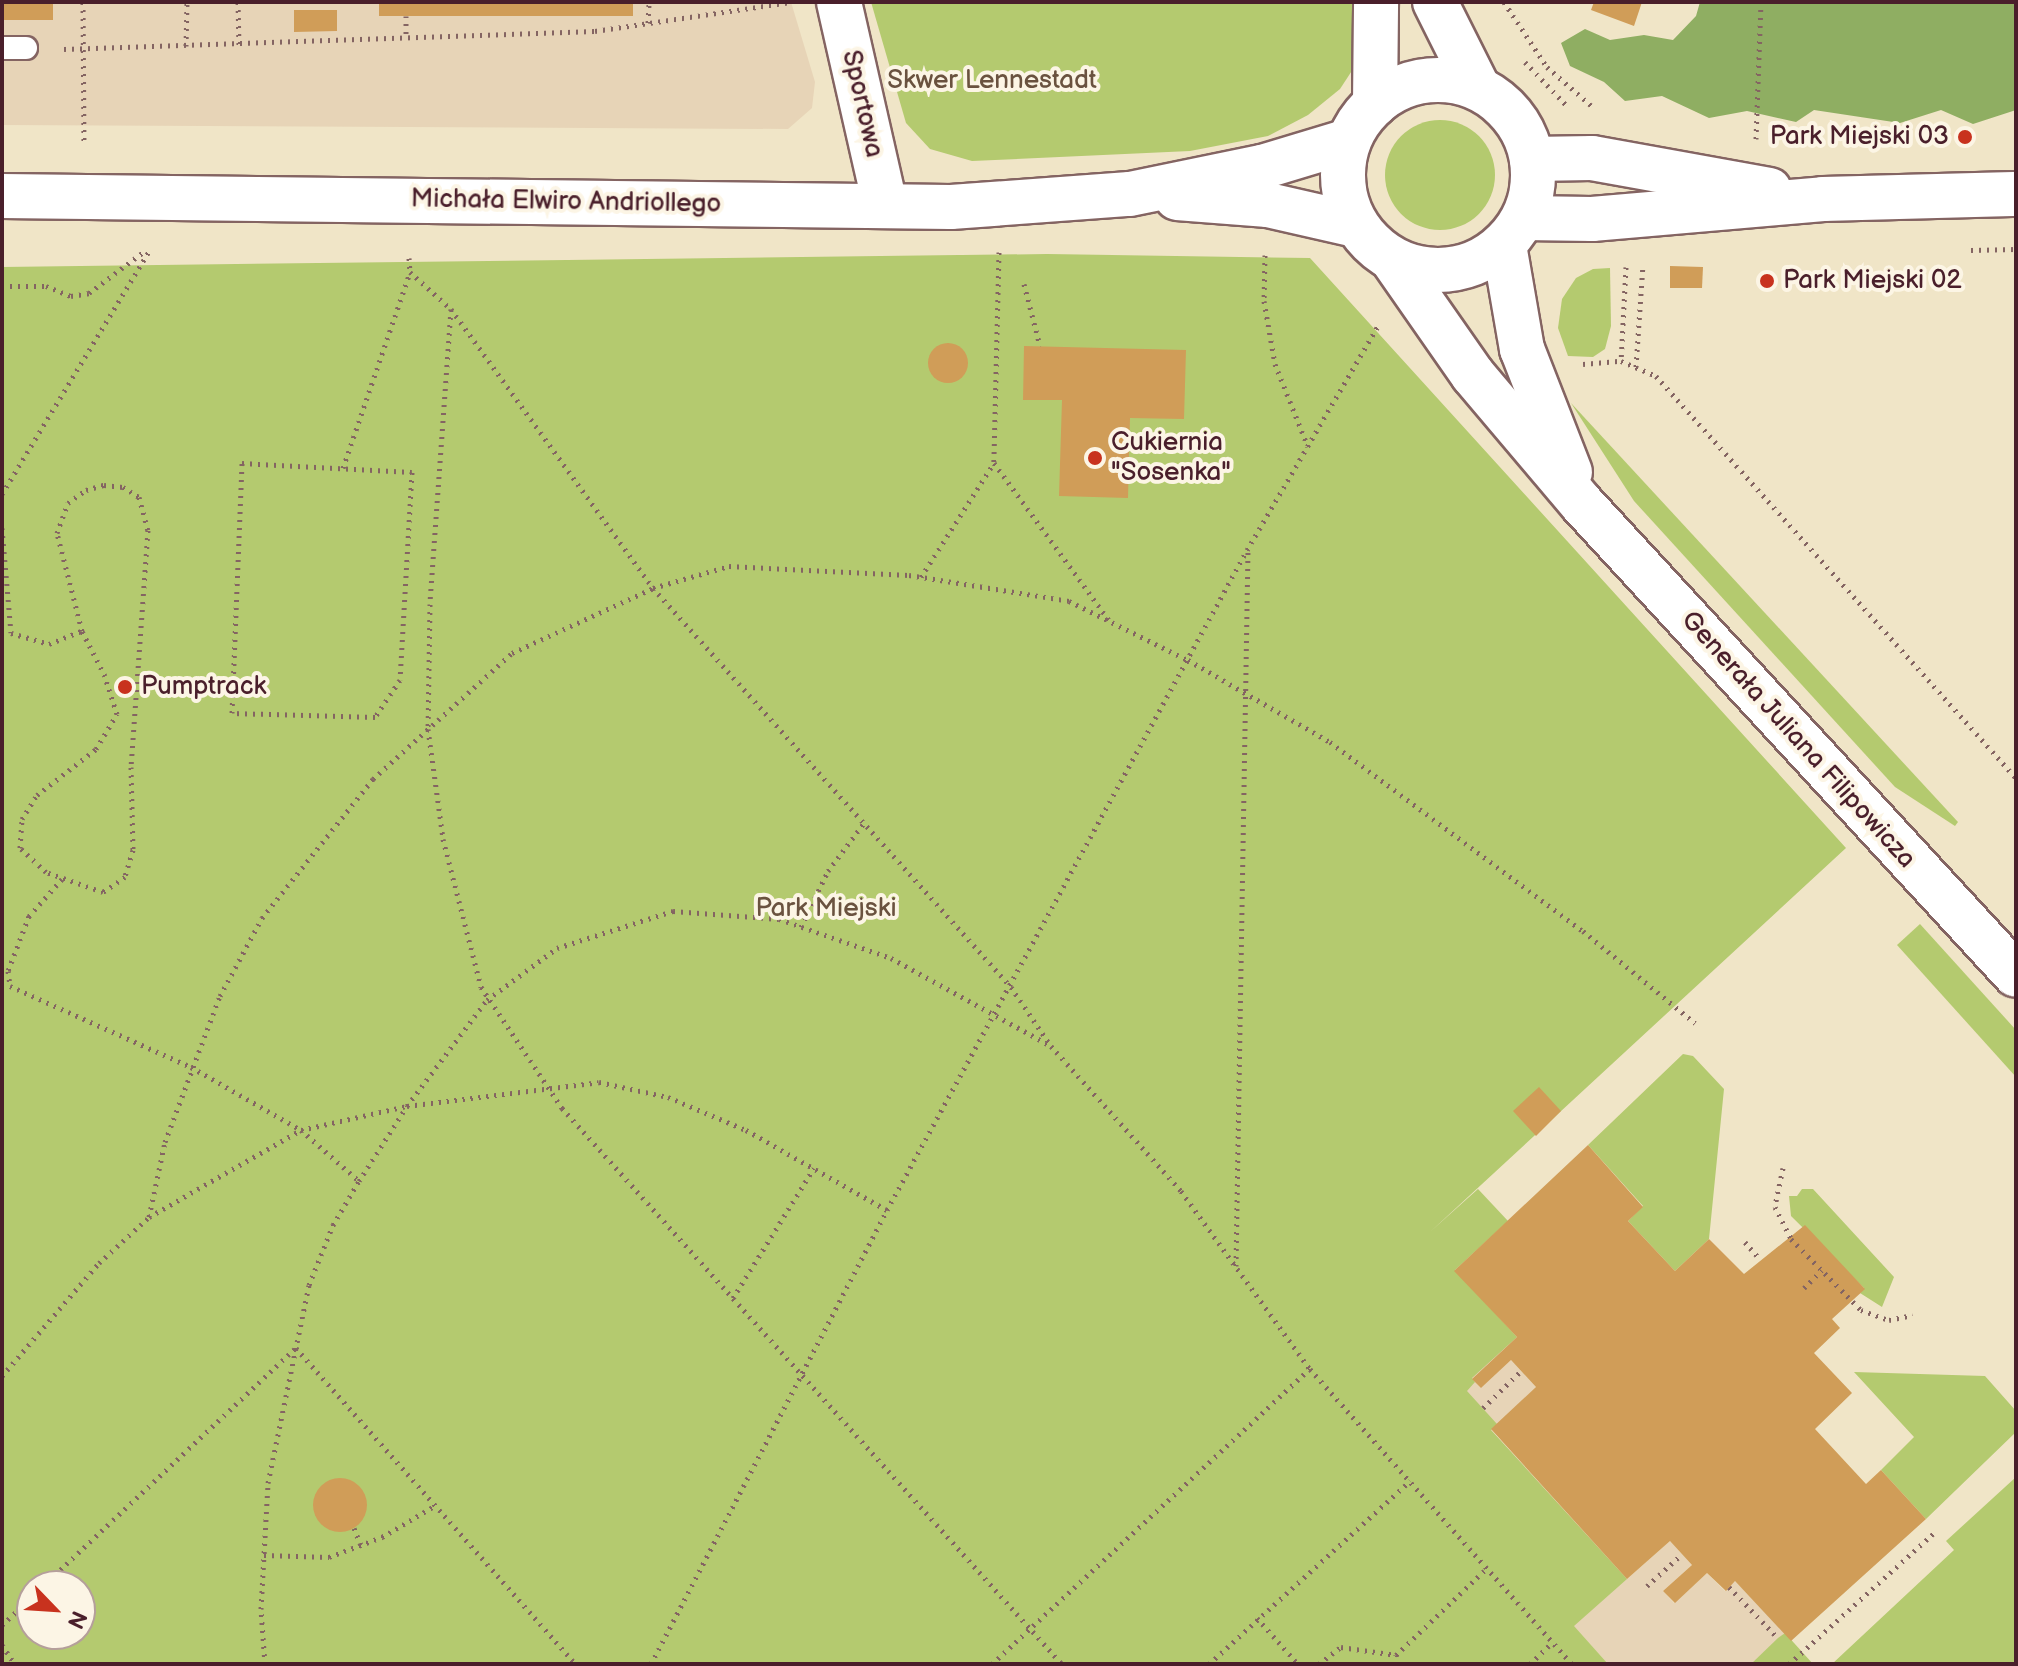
<!DOCTYPE html>
<html>
<head>
<meta charset="utf-8">
<style>
	body { margin:0 }
	#map { position:relative; width:2018px; height:1666px; overflow:hidden; background:#f0e5c7; font-family:"Balsamiq Sans",sans-serif }
	div>[style] { position:absolute }
	[style*='--x'] { left:calc(var(--x)*1px); top:calc(var(--y)*1px); width:calc(var(--w)*1px); rotate:calc(var(--a)*1deg) }
	.built>* { inset:0; background:#e7d4b7 }
	.green>* { inset:0; background:#b4ca6f }
	.round { border-radius:50% }
	.forest>* { inset:0; background:#8fae62 }
	.building>* { inset:0; background:#d09d58 }
	.path>* { height:5px; margin-top:-2.5px; transform-origin:0; background:repeating-linear-gradient(90deg,#846462 0 2px,transparent 0 8px) }
	.roads { filter:drop-shadow(2px 0 #846462) drop-shadow(-2px 0 #846462) drop-shadow(0 2px #846462) drop-shadow(0 -2px #846462) }
	.lane>* { height:22px; margin:-11px; padding:0 11px; transform-origin:11px; border-radius:11px; background:#fff }
	.street>* { height:44px; margin:-22px; padding:0 22px; transform-origin:22px; border-radius:22px; background:#fff }
	.secondary>* { height:44px; margin:-22px; padding:0 22px; transform-origin:22px; border-radius:22px; background:#fff }
	.secondary>.ring { margin:-22px; padding:0; box-sizing:content-box; background:none; border:44px solid #fff; border-radius:50% }
	.dots>* { width:22px; height:22px; translate:-50% -50%; box-sizing:border-box; border:4px solid #fcf5e5; border-radius:50% }
	span { translate:-50% -50%; white-space:nowrap; text-align:center; line-height:1.15; -webkit-text-stroke:8px #fcf5e5; paint-order:stroke }
	.park-label { font-size:26px; color:#6a523f }
	.street-label { font-size:26px; color:#4a1f2b }
	.poi-label { font-size:26px; color:#4a1f2b }
	.right { translate:-100% -50%; text-align:right }
	.left { translate:0 -50%; text-align:left }
	.frame { position:absolute; inset:0; border:4px solid #4a1f2b; pointer-events:none }
	.north { position:absolute; left:16px; top:1570px; width:80px; height:80px; box-sizing:border-box; background:#fcf5e5; border:2px solid #b59f9b; border-radius:50%; rotate:115deg; font-size:22px; font-weight:700; line-height:32px; text-align:center; color:#4a1f2b }
	.north::after { content:''; display:block; margin:auto; width:28px; height:36px; background:#c8321e; clip-path:polygon(50% 0,100% 100%,50% 72%,0 100%) }
</style>
</head>
<body>
<div id="map">
	<div class="built">
		<i style="clip-path:polygon(2px 2px,791px 2px,815px 82px,812px 108px,788px 129px,2px 125px)"></i>
		<i style="clip-path:polygon(1438px 1227px,1467px 1259px,1455px 1271px,1517px 1337px,1472px 1379px,1481px 1388px,1511px 1360px,1536px 1387px,1491px 1430px,1627px 1579px,1670px 1541px,1692px 1565px,1663px 1591px,1674px 1603px,1707px 1573px,1725px 1591px,1735px 1581px,1785px 1633px,1751px 1664px,1608px 1664px,1314px 1340px)"></i>
	</div>
	<div class="green">
		<i style="clip-path:polygon(871px 2px,1358px 2px,1357px 63px,1340px 89px,1308px 115px,1268px 136px,1190px 151px,972px 161px,930px 149px,906px 123px)"></i>
		<i class="round" style="left:1385px;top:120px;width:110px;height:110px"></i>
		<i style="clip-path:polygon(evenodd,1047px 254px,1310px 258px,1846px 848px,1430px 1232px,1478px 1189px,1508px 1221px,1455px 1270px,1517px 1337px,1472px 1378px,1475px 1382px,1467px 1391px,1497px 1424px,1491px 1430px,1627px 1579px,1574px 1626px,1608px 1664px,2px 1664px,2px 267px,1047px 254px,32px 1586px,80px 1586px,80px 1634px,32px 1634px,32px 1586px)"></i>
		<i style="clip-path:polygon(1610px 268px,1611px 326px,1605px 349px,1593px 357px,1568px 356px,1558px 328px,1562px 299px,1576px 278px,1593px 269px)"></i>
		<i style="clip-path:polygon(1571px 403px,1958px 822px,1955px 826px,1895px 787px,1634px 501px)"></i>
		<i style="clip-path:polygon(1920px 924px,2016px 1030px,2016px 1077px,1897px 945px)"></i>
		<i style="clip-path:polygon(1683px 1054px,1693px 1056px,1724px 1089px,1709px 1239px,1675px 1271px,1628px 1221px,1643px 1206px,1588px 1145px)"></i>
		<i style="clip-path:polygon(1802px 1189px,1813px 1189px,1894px 1277px,1882px 1307px,1860px 1293px,1864px 1288px,1791px 1216px,1789px 1196px,1797px 1196px)"></i>
		<i style="clip-path:polygon(1854px 1372px,1985px 1376px,2016px 1411px,2016px 1432px,1926px 1519px,1881px 1470px,1914px 1437px)"></i>
		<i style="clip-path:polygon(2016px 1477px,2016px 1664px,1832px 1664px,1954px 1550px,1946px 1541px)"></i>
		<i style="clip-path:polygon(1785px 1633px,1813px 1664px,1751px 1664px,1778px 1638px)"></i>
	</div>
	<div class="forest">
		<i style="clip-path:polygon(1700px 2px,2016px 2px,2016px 110px,1973px 124px,1941px 110px,1900px 123px,1814px 110px,1796px 122px,1747px 111px,1709px 118px,1662px 96px,1625px 101px,1604px 82px,1570px 66px,1561px 43px,1585px 29px,1610px 40px,1644px 35px,1673px 40px,1696px 16px)"></i>
	</div>
	<div class="building">
		<i style="clip-path:polygon(2px 2px,53px 2px,53px 20px,2px 20px)"></i>
		<i style="clip-path:polygon(379px 2px,633px 2px,633px 16px,379px 16px)"></i>
		<i style="clip-path:polygon(1594px 2px,1642px 2px,1634px 26px,1591px 10px)"></i>
		<i style="clip-path:polygon(294px 10px,337px 10px,337px 31px,294px 32px)"></i>
		<i style="clip-path:polygon(1670px 266px,1703px 267px,1702px 288px,1670px 288px)"></i>
		<i class="round" style="left:928px;top:343px;width:40px;height:40px"></i>
		<i style="clip-path:polygon(1024px 346px,1186px 350px,1184px 419px,1130px 418px,1128px 498px,1059px 496px,1062px 400px,1023px 400px)"></i>
		<i style="clip-path:polygon(1539px 1087px,1561px 1111px,1536px 1136px,1513px 1111px)"></i>
		<i style="clip-path:polygon(1588px 1145px,1643px 1207px,1628px 1221px,1675px 1271px,1709px 1239px,1744px 1274px,1805px 1225px,1865px 1289px,1832px 1319px,1840px 1328px,1814px 1353px,1852px 1393px,1815px 1429px,1866px 1484px,1881px 1470px,1926px 1519px,1791px 1641px,1735px 1581px,1726px 1591px,1707px 1573px,1675px 1603px,1663px 1591px,1692px 1565px,1670px 1541px,1627px 1579px,1491px 1429px,1536px 1387px,1511px 1360px,1481px 1388px,1472px 1379px,1517px 1337px,1454px 1271px)"></i>
		<i class="round" style="left:313px;top:1478px;width:54px;height:54px"></i>
	</div>
	<div class="path">
		<i style="--x:83;--y:2;--w:139;--a:89.6"></i>
		<i style="--x:238;--y:2;--w:43;--a:88.7"></i>
		<i style="--x:1504;--y:2;--w:78;--a:56.5"></i>
		<i style="--x:1547;--y:67;--w:61;--a:41"></i>
		<i style="--x:406;--y:16;--w:23;--a:90"></i>
		<i style="--x:648;--y:23;--w:21;--a:-87"></i>
		<i style="--x:186;--y:46;--w:44;--a:-88.7"></i>
		<i style="--x:64;--y:49;--w:531;--a:-1.94"></i>
		<i style="--x:595;--y:31;--w:198;--a:-8.4"></i>
		<i style="--x:1525;--y:62;--w:62;--a:46.3"></i>
		<i style="--x:1756;--y:139;--w:137;--a:-87.9"></i>
		<i style="--x:1971;--y:250;--w:45;--a:-1.3"></i>
		<i style="--x:999;--y:252;--w:211;--a:91.4"></i>
		<i style="--x:994;--y:463;--w:195;--a:53.8"></i>
		<i style="--x:1265;--y:255;--w:46;--a:91.2"></i>
		<i style="--x:1264;--y:301;--w:64;--a:80.1"></i>
		<i style="--x:1275;--y:364;--w:89;--a:68.3"></i>
		<i style="--x:409;--y:258;--w:14;--a:86"></i>
		<i style="--x:410;--y:272;--w:55;--a:42.1"></i>
		<i style="--x:451;--y:309;--w:344;--a:54.1"></i>
		<i style="--x:653;--y:588;--w:536;--a:48.1"></i>
		<i style="--x:1011;--y:987;--w:71;--a:55.9"></i>
		<i style="--x:1051;--y:1046;--w:195;--a:48.1"></i>
		<i style="--x:1181;--y:1191;--w:220;--a:54.1"></i>
		<i style="--x:1626;--y:267;--w:94;--a:93"></i>
		<i style="--x:1621;--y:361;--w:38;--a:23"></i>
		<i style="--x:1656;--y:376;--w:540;--a:48.15"></i>
		<i style="--x:1024;--y:284;--w:64;--a:75.5"></i>
		<i style="--x:2;--y:286;--w:44;--a:0"></i>
		<i style="--x:46;--y:286;--w:27;--a:22"></i>
		<i style="--x:71;--y:296;--w:18;--a:-9"></i>
		<i style="--x:89;--y:293;--w:71;--a:-37"></i>
		<i style="--x:451;--y:309;--w:296;--a:94.1"></i>
		<i style="--x:430;--y:604;--w:125;--a:90.9"></i>
		<i style="--x:428;--y:729;--w:111;--a:82.2"></i>
		<i style="--x:443;--y:839;--w:153;--a:75.6"></i>
		<i style="--x:481;--y:987;--w:146;--a:56.2"></i>
		<i style="--x:562;--y:1108;--w:748;--a:48.04"></i>
		<i style="--x:1583;--y:364;--w:38;--a:-5"></i>
		<i style="--x:1636;--y:367;--w:102;--a:-86.1"></i>
		<i style="--x:242;--y:463;--w:170;--a:3"></i>
		<i style="--x:412;--y:472;--w:208;--a:93.3"></i>
		<i style="--x:400;--y:680;--w:45;--a:124"></i>
		<i style="--x:375;--y:717;--w:143;--a:-178.4"></i>
		<i style="--x:232;--y:713;--w:250;--a:-87.7"></i>
		<i style="--x:343;--y:468;--w:207;--a:-71.1"></i>
		<i style="--x:104;--y:485;--w:19;--a:6"></i>
		<i style="--x:123;--y:487;--w:19;--a:32"></i>
		<i style="--x:139;--y:497;--w:34;--a:75"></i>
		<i style="--x:148;--y:530;--w:238;--a:94.1"></i>
		<i style="--x:131;--y:767;--w:83;--a:88.6"></i>
		<i style="--x:133;--y:850;--w:28;--a:107"></i>
		<i style="--x:125;--y:877;--w:27;--a:146"></i>
		<i style="--x:103;--y:892;--w:60;--a:-160.7"></i>
		<i style="--x:46;--y:872;--w:35;--a:-137"></i>
		<i style="--x:20;--y:848;--w:29;--a:-86"></i>
		<i style="--x:22;--y:819;--w:28;--a:-58"></i>
		<i style="--x:37;--y:795;--w:75;--a:-37.9"></i>
		<i style="--x:96;--y:749;--w:41;--a:-59"></i>
		<i style="--x:117;--y:714;--w:40;--a:-108"></i>
		<i style="--x:105;--y:676;--w:51;--a:-117.1"></i>
		<i style="--x:82;--y:631;--w:101;--a:-104.3"></i>
		<i style="--x:57;--y:533;--w:32;--a:-70"></i>
		<i style="--x:68;--y:503;--w:22;--a:-36"></i>
		<i style="--x:86;--y:490;--w:19;--a:-16"></i>
		<i style="--x:2;--y:494;--w:285;--a:-58.8"></i>
		<i style="--x:2;--y:528;--w:105;--a:85.1"></i>
		<i style="--x:11;--y:633;--w:40;--a:16"></i>
		<i style="--x:49;--y:644;--w:35;--a:-22"></i>
		<i style="--x:921;--y:577;--w:135;--a:-57.4"></i>
		<i style="--x:62;--y:879;--w:50;--a:131.7"></i>
		<i style="--x:29;--y:916;--w:59;--a:110.9"></i>
		<i style="--x:8;--y:971;--w:15;--a:82"></i>
		<i style="--x:10;--y:986;--w:198;--a:24.1"></i>
		<i style="--x:191;--y:1067;--w:127;--a:29.8"></i>
		<i style="--x:301;--y:1130;--w:77;--a:41.3"></i>
		<i style="--x:801;--y:927;--w:62;--a:-64.3"></i>
		<i style="--x:828;--y:871;--w:60;--a:-53.1"></i>
		<i style="--x:1783;--y:1168;--w:40;--a:102"></i>
		<i style="--x:1775;--y:1207;--w:36;--a:63"></i>
		<i style="--x:1791;--y:1239;--w:100;--a:45.4"></i>
		<i style="--x:1861;--y:1310;--w:30;--a:20"></i>
		<i style="--x:1889;--y:1320;--w:24;--a:-12"></i>
		<i style="--x:149;--y:1217;--w:77;--a:-78"></i>
		<i style="--x:165;--y:1142;--w:156;--a:-69.4"></i>
		<i style="--x:220;--y:996;--w:89;--a:-61.7"></i>
		<i style="--x:262;--y:918;--w:178;--a:-51.4"></i>
		<i style="--x:373;--y:779;--w:188;--a:-42.2"></i>
		<i style="--x:512;--y:653;--w:155;--a:-24.7"></i>
		<i style="--x:653;--y:588;--w:79;--a:-16.1"></i>
		<i style="--x:729;--y:566;--w:180;--a:2.9"></i>
		<i style="--x:909;--y:575;--w:162;--a:9.2"></i>
		<i style="--x:1069;--y:601;--w:133;--a:26.4"></i>
		<i style="--x:1188;--y:660;--w:164;--a:30"></i>
		<i style="--x:1330;--y:742;--w:316;--a:36.8"></i>
		<i style="--x:1583;--y:931;--w:145;--a:39.4"></i>
		<i style="--x:1745;--y:1242;--w:21;--a:49"></i>
		<i style="--x:1236;--y:1266;--w:714;--a:-89.04"></i>
		<i style="--x:1804;--y:1288;--w:25;--a:-45"></i>
		<i style="--x:733;--y:1298;--w:153;--a:-58.1"></i>
		<i style="--x:2;--y:1376;--w:149;--a:-49.4"></i>
		<i style="--x:99;--y:1263;--w:68;--a:-42.6"></i>
		<i style="--x:149;--y:1217;--w:175;--a:-29.8"></i>
		<i style="--x:301;--y:1130;--w:109;--a:-12.8"></i>
		<i style="--x:407;--y:1106;--w:193;--a:-7.1"></i>
		<i style="--x:599;--y:1082;--w:71;--a:12.3"></i>
		<i style="--x:668;--y:1097;--w:85;--a:22.9"></i>
		<i style="--x:746;--y:1130;--w:162;--a:29.6"></i>
		<i style="--x:1483;--y:1408;--w:53;--a:-44.2"></i>
		<i style="--x:354;--y:1528;--w:18;--a:68"></i>
		<i style="--x:264;--y:1555;--w:65;--a:1.8"></i>
		<i style="--x:329;--y:1557;--w:57;--a:-20.7"></i>
		<i style="--x:382;--y:1537;--w:63;--a:-30.7"></i>
		<i style="--x:43;--y:1586;--w:347;--a:-43.3"></i>
		<i style="--x:296;--y:1348;--w:422;--a:48.5"></i>
		<i style="--x:1647;--y:1586;--w:47;--a:-42.4"></i>
		<i style="--x:1729;--y:1587;--w:71;--a:46.1"></i>
		<i style="--x:1257;--y:1618;--w:62;--a:48.3"></i>
		<i style="--x:2;--y:1625;--w:41;--a:-43"></i>
		<i style="--x:2;--y:1645;--w:23;--a:56"></i>
		<i style="--x:265;--y:1664;--w:55;--a:-94.2"></i>
		<i style="--x:261;--y:1609;--w:126;--a:-86.8"></i>
		<i style="--x:268;--y:1483;--w:202;--a:-78.3"></i>
		<i style="--x:309;--y:1285;--w:65;--a:-68.2"></i>
		<i style="--x:333;--y:1225;--w:51;--a:-59.4"></i>
		<i style="--x:359;--y:1181;--w:89;--a:-57.4"></i>
		<i style="--x:407;--y:1106;--w:133;--a:-53"></i>
		<i style="--x:487;--y:1000;--w:87;--a:-36.6"></i>
		<i style="--x:557;--y:948;--w:122;--a:-17.7"></i>
		<i style="--x:673;--y:911;--w:106;--a:4.3"></i>
		<i style="--x:779;--y:919;--w:119;--a:19.2"></i>
		<i style="--x:891;--y:958;--w:180;--a:28.8"></i>
		<i style="--x:651;--y:1664;--w:512;--a:-62.53"></i>
		<i style="--x:887;--y:1210;--w:752;--a:-61.39"></i>
		<i style="--x:1247;--y:550;--w:259;--a:-59.7"></i>
		<i style="--x:992;--y:1664;--w:434;--a:-42.9"></i>
		<i style="--x:1310;--y:1369;--w:395;--a:48.4"></i>
		<i style="--x:1209;--y:1664;--w:272;--a:-42.3"></i>
		<i style="--x:1319;--y:1664;--w:28;--a:-38"></i>
		<i style="--x:1341;--y:1647;--w:56;--a:8.3"></i>
		<i style="--x:1395;--y:1664;--w:9;--a:-84"></i>
		<i style="--x:1396;--y:1655;--w:122;--a:-43.7"></i>
		<i style="--x:1530;--y:1664;--w:30;--a:-44"></i>
		<i style="--x:1789;--y:1664;--w:198;--a:-42.1"></i>
	</div>
	<div class="roads">
		<div class="lane">
			<i style="--x:2;--y:48;--w:24;--a:0"></i>
		</div>
		<div class="street">
			<i style="--x:839;--y:2;--w:208;--a:77.2"></i>
		</div>
		<div class="secondary">
			<i style="--x:1435;--y:2;--w:96;--a:63.4"></i>
			<i class="ring" style="left:1343px;top:80px;width:146px;height:146px"></i>
			<i style="--x:1375;--y:104;--w:102;--a:-89.4"></i>
			<i style="--x:1532;--y:159;--w:60;--a:-1"></i>
			<i style="--x:1592;--y:158;--w:180;--a:10.2"></i>
			<i style="--x:2;--y:196;--w:949;--a:0.66"></i>
			<i style="--x:951;--y:207;--w:179;--a:-4.2"></i>
			<i style="--x:1130;--y:194;--w:135;--a:-11.6"></i>
			<i style="--x:1262;--y:167;--w:90;--a:-16.8"></i>
			<i style="--x:1177;--y:198;--w:91;--a:4.4"></i>
			<i style="--x:1268;--y:205;--w:90;--a:12.8"></i>
			<i style="--x:1524;--y:218;--w:68;--a:0.8"></i>
			<i style="--x:1592;--y:219;--w:232;--a:-4.9"></i>
			<i style="--x:1823;--y:199;--w:193;--a:-1.5"></i>
			<i style="--x:1504;--y:245;--w:106;--a:80.2"></i>
			<i style="--x:1522;--y:349;--w:132;--a:68.7"></i>
			<i style="--x:1392;--y:259;--w:141;--a:55.1"></i>
			<i style="--x:1473;--y:375;--w:169;--a:49.8"></i>
			<i style="--x:1582;--y:504;--w:640;--a:47.34"></i>
		</div>
	</div>
	<div class="dots">
		<i style="left:1965px;top:137px;background:#c8321e"></i>
		<i style="left:1767px;top:281px;background:#c8321e"></i>
		<i style="left:1095px;top:458px;background:#c8321e"></i>
		<i style="left:125px;top:687px;background:#c8321e"></i>
	</div>
	<div class="park-label">
		<span style="left:992px;top:81px">Skwer Lennestadt</span>
		<span style="left:826px;top:909px">Park Miejski</span>
	</div>
	<div class="street-label">
		<span style="left:862px;top:104px;rotate:77deg">Sportowa</span>
		<span style="left:566px;top:202px;rotate:1deg">Michała Elwiro Andriollego</span>
		<span style="left:1798px;top:740px;rotate:48deg">Generała Juliana Filipowicza</span>
	</div>
	<div class="poi-label">
		<span class="right" style="left:1949px;top:137px">Park Miejski 03</span>
		<span class="left" style="left:1783px;top:281px">Park Miejski 02</span>
		<span class="left" style="left:1111px;top:458px">Cukiernia<br>"Sosenka"</span>
		<span class="left" style="left:141px;top:687px">Pumptrack</span>
	</div>
	<div class="frame"></div>
	<div class="north">N</div>
</div>
</body>
</html>
